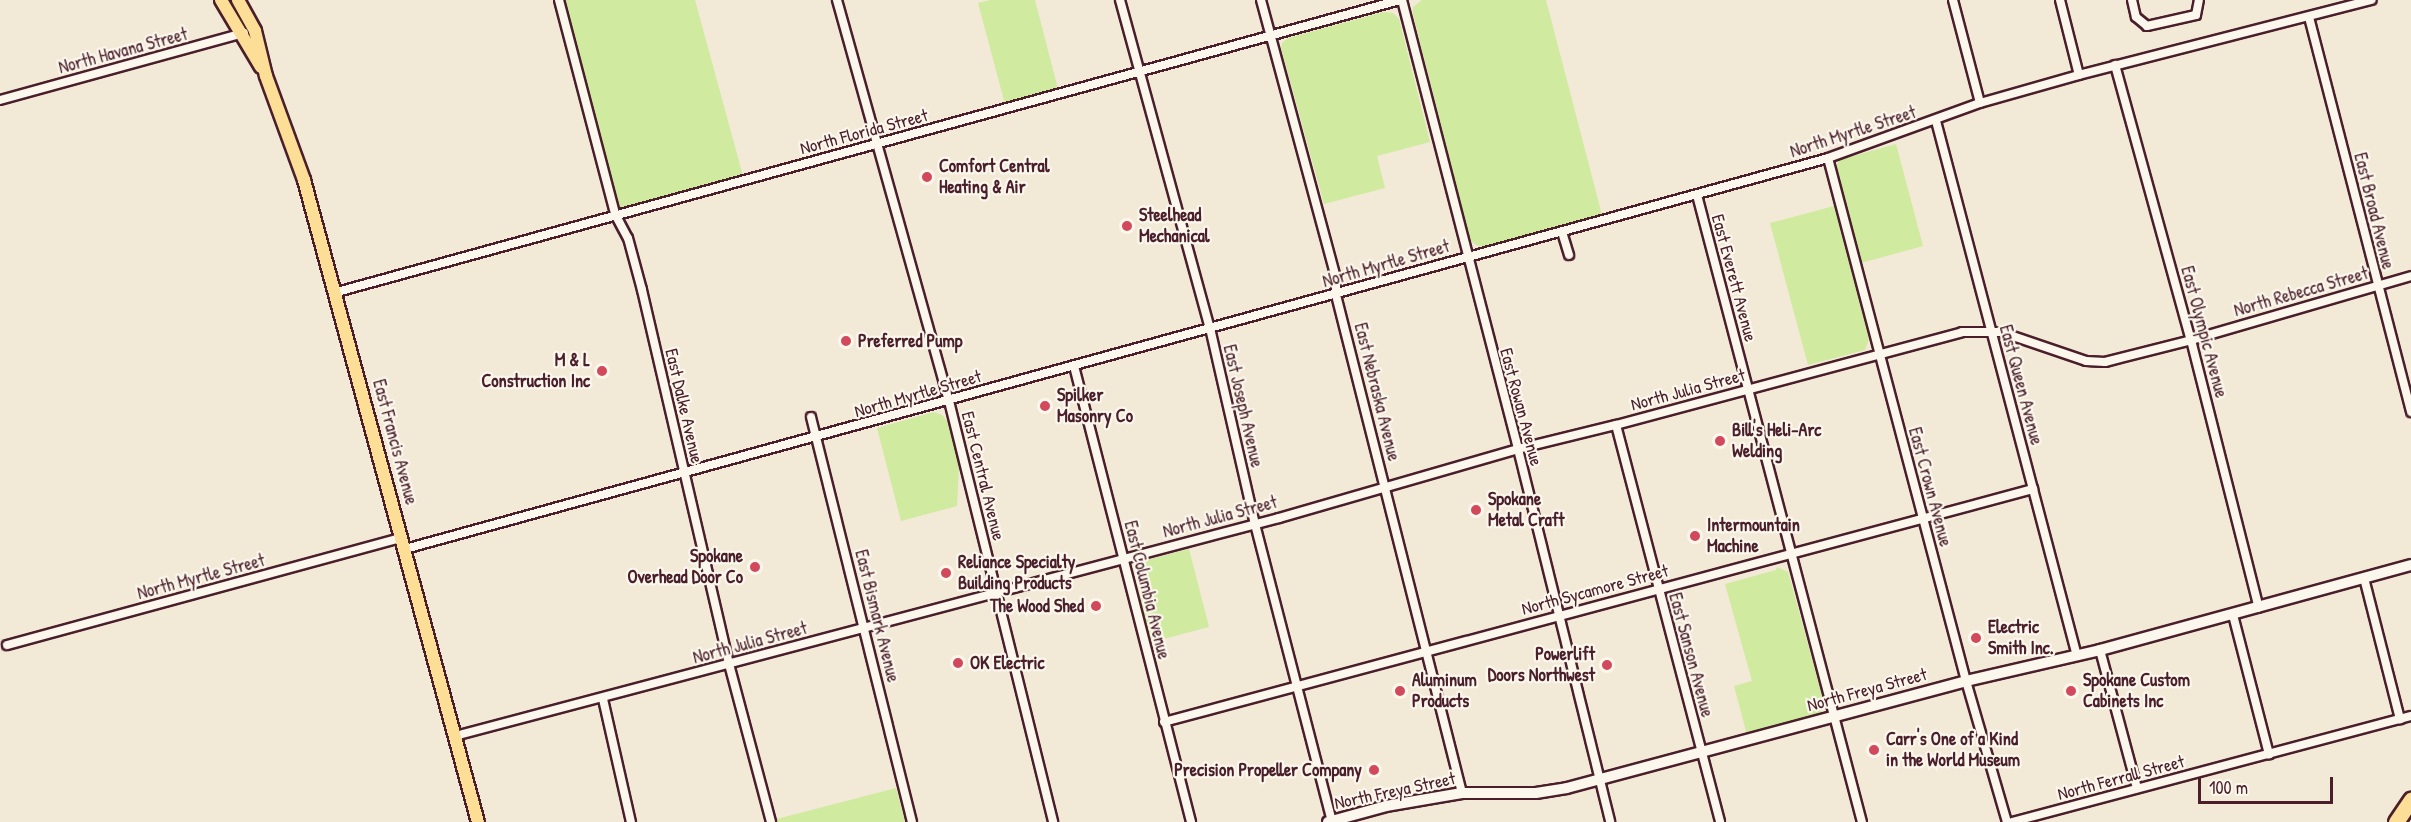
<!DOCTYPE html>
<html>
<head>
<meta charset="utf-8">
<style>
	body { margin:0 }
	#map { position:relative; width:2411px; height:822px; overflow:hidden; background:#f2e9d7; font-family:"Patrick Hand",sans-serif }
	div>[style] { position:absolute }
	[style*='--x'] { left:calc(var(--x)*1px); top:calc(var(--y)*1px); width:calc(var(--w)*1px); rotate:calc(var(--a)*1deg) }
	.green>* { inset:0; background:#d0eaa0 }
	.roads { filter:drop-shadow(2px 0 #4a1f2b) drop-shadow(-2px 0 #4a1f2b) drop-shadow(0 2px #4a1f2b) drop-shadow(0 -2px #4a1f2b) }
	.minor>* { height:8px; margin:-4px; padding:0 4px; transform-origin:4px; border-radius:4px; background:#fbf7ec }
	.tertiary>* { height:10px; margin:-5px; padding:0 5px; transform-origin:5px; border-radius:5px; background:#fbf7ec }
	.primary>* { height:12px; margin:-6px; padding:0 6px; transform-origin:6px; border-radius:6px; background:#fdde96 }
	.motorway>* { height:15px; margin:-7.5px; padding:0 7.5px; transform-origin:7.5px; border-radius:7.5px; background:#fdde96 }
	.dots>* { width:16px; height:16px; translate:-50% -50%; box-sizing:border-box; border:3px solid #fbf7ec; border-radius:50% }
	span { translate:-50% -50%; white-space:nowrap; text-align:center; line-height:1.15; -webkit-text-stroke:4.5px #fbf7ec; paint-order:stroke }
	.street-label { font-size:18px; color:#4a1f2b }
	.poi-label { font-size:18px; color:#4a1f2b; font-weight:700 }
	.left { translate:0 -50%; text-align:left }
	.right { translate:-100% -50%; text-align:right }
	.scale { position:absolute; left:2198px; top:777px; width:135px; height:27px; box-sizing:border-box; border:3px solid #4a1f2b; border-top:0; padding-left:8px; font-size:18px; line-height:21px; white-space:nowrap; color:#4a1f2b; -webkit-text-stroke:4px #fbf7ec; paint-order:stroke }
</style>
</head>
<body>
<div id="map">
	<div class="green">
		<i style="clip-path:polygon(563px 0,695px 0,743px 176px,624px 209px,619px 207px)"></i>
		<i style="clip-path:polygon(990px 0,1035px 0,1058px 89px,1005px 104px,978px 3px)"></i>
		<i style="clip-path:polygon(1422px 0,1546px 0,1602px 215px,1484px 247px,1476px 245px,1470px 240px,1413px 14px,1413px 7px)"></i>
		<i style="clip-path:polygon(1383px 12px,1393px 13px,1399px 19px,1430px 142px,1377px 156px,1385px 188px,1324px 204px,1281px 48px,1282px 43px,1288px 38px)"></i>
		<i style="clip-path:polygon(1896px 144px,1923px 246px,1861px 263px,1836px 167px,1839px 160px)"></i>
		<i style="clip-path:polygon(1834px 206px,1869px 339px,1865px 350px,1808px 365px,1770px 223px)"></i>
		<i style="clip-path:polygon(934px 412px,942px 415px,948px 422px,959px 466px,957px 506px,901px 521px,877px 428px)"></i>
		<i style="clip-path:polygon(1189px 549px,1209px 627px,1148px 643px,1138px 587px,1139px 568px,1147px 560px)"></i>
		<i style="clip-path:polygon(1777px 567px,1788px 572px,1825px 706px,1819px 715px,1747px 735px,1734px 686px,1752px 681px,1725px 584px,1776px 570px)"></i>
		<i style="clip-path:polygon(896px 788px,905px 822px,777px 822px,777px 819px)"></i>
	</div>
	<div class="roads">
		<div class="minor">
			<i style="--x:559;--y:0;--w:221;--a:75.3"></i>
			<i style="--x:615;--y:214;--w:27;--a:62"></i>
			<i style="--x:628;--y:238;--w:54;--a:74.9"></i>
			<i style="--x:642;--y:290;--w:384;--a:76.9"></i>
			<i style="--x:729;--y:664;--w:163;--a:75.1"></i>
			<i style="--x:837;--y:0;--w:416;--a:74.4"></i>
			<i style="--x:949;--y:401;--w:434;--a:76.1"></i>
			<i style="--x:1120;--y:0;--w:340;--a:74.7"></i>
			<i style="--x:1210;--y:328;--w:201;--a:77.1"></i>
			<i style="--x:1255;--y:524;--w:307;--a:75.5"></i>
			<i style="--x:1261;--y:0;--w:288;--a:74.9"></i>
			<i style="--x:1336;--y:278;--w:17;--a:90"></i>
			<i style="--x:1336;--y:295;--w:514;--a:75.8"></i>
			<i style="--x:1402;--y:0;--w:464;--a:75.5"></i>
			<i style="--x:1518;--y:449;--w:384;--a:76.1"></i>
			<i style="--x:1953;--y:0;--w:106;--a:75.3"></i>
			<i style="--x:2060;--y:0;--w:77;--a:75.8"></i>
			<i style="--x:2132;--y:0;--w:17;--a:77"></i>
			<i style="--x:2136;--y:17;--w:14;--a:39"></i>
			<i style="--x:2147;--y:26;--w:50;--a:-12.7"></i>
			<i style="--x:2196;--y:15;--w:15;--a:-79"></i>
			<i style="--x:2309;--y:17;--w:408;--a:75.5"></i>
			<i style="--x:2115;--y:65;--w:285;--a:74.6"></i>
			<i style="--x:2191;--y:340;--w:276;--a:75.8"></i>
			<i style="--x:0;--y:100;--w:253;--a:-15.4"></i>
			<i style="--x:1936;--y:121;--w:553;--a:75.24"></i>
			<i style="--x:1828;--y:158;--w:541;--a:75.22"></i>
			<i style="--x:1966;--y:681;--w:147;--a:73.8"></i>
			<i style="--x:1697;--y:195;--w:648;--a:75.26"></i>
			<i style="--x:1562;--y:232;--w:24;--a:73"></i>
			<i style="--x:337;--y:292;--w:1102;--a:-15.36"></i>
			<i style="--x:1074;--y:366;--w:471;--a:75.6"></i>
			<i style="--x:811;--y:417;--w:417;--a:76"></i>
			<i style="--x:1616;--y:425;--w:410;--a:75.3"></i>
			<i style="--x:405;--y:549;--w:1476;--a:-15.36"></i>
			<i style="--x:1828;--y:158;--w:162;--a:-19.9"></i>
			<i style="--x:1980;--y:103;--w:103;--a:-15.8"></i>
			<i style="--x:2079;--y:75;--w:302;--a:-14.4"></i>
			<i style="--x:2364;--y:578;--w:146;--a:75.7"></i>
			<i style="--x:2233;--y:615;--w:144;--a:75.5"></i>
			<i style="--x:7;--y:645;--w:409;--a:-15.2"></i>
			<i style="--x:2100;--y:650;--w:143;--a:75"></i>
			<i style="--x:603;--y:699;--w:126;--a:77.2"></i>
			<i style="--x:1164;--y:722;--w:900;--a:-15.01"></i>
			<i style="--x:455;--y:736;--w:852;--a:-14.82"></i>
			<i style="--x:1279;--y:518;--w:249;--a:-16.1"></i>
			<i style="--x:1518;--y:449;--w:101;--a:-13.8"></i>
			<i style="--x:1616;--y:425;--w:358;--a:-15"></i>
			<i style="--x:1962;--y:332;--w:39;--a:0"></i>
			<i style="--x:2001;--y:332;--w:90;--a:18.8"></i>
			<i style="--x:2086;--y:361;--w:19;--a:3"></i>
			<i style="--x:2105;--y:362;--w:89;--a:-14.3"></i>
			<i style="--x:2191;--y:340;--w:229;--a:-16.2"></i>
			<i style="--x:2012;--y:822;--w:413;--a:-14.9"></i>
		</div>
		<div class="tertiary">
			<i style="--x:1328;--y:822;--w:60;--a:-15.4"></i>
			<i style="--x:1386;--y:806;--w:77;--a:-9.7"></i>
			<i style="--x:1462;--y:793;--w:74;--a:0"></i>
			<i style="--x:1536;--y:793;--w:31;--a:-9"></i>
			<i style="--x:1567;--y:788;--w:413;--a:-15"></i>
			<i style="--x:1966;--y:681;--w:138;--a:-13"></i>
			<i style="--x:2100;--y:650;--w:322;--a:-15.3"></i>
		</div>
		<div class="primary">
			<i style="--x:221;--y:0;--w:78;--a:59.2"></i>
			<i style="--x:238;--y:0;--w:35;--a:61"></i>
			<i style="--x:255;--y:31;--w:46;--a:76.3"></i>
			<i style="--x:266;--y:76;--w:111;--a:69.9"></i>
			<i style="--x:304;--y:180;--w:665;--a:74.84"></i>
		</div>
		<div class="motorway">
			<i style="--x:2396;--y:822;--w:27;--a:-56"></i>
		</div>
	</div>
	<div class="dots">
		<i style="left:927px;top:177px;background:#d1495b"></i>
		<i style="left:1127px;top:226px;background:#d1495b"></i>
		<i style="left:846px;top:341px;background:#d1495b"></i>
		<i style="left:602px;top:371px;background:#d1495b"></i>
		<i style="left:1045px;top:406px;background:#d1495b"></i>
		<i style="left:1720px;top:441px;background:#d1495b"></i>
		<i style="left:1476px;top:510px;background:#d1495b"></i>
		<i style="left:1695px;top:536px;background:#d1495b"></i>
		<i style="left:755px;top:567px;background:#d1495b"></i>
		<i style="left:946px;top:573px;background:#d1495b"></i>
		<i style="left:1096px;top:606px;background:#d1495b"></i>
		<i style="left:1976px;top:638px;background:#d1495b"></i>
		<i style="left:958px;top:663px;background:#d1495b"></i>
		<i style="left:1607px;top:665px;background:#d1495b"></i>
		<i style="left:1400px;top:691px;background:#d1495b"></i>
		<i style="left:2071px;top:691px;background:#d1495b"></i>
		<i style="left:1874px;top:750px;background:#d1495b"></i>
		<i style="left:1374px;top:770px;background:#d1495b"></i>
	</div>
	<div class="street-label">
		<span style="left:123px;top:51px;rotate:-15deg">North Havana Street</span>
		<span style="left:864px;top:132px;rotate:-15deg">North Florida Street</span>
		<span style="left:1853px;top:132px;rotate:-18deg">North Myrtle Street</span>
		<span style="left:2374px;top:211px;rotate:76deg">East Broad Avenue</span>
		<span style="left:1386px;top:264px;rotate:-16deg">North Myrtle Street</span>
		<span style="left:1734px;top:278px;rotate:75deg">East Everett Avenue</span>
		<span style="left:2301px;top:292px;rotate:-16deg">North Rebecca Street</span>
		<span style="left:2204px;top:332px;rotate:75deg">East Olympic Avenue</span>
		<span style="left:2021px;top:385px;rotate:75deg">East Queen Avenue</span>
		<span style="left:1688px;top:390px;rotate:-15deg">North Julia Street</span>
		<span style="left:1377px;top:392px;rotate:76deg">East Nebraska Avenue</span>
		<span style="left:918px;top:394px;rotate:-16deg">North Myrtle Street</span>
		<span style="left:684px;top:406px;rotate:77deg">East Dalke Avenue</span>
		<span style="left:1243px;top:406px;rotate:77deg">East Joseph Avenue</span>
		<span style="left:1521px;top:407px;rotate:75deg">East Rowan Avenue</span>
		<span style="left:395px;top:442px;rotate:75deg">East Francis Avenue</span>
		<span style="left:983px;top:476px;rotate:76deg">East Central Avenue</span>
		<span style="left:1930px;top:487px;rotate:75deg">East Crown Avenue</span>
		<span style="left:1220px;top:517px;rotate:-15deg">North Julia Street</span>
		<span style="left:201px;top:577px;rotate:-15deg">North Myrtle Street</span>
		<span style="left:1147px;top:590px;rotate:76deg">East Columbia Avenue</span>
		<span style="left:1595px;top:590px;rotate:-15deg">North Sycamore Street</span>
		<span style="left:877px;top:616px;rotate:76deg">East Bismark Avenue</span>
		<span style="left:750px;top:643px;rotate:-15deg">North Julia Street</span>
		<span style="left:1691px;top:655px;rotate:75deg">East Sanson Avenue</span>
		<span style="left:1867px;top:690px;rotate:-15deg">North Freya Street</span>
		<span style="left:2121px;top:778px;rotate:-15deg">North Ferrall Street</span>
		<span style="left:1395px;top:791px;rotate:-12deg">North Freya Street</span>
	</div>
	<div class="poi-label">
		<span class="left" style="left:939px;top:177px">Comfort Central<br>Heating &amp; Air</span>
		<span class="left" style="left:1139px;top:226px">Steelhead<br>Mechanical</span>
		<span class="left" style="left:858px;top:341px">Preferred Pump</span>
		<span class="right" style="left:590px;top:371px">M &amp; L<br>Construction Inc</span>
		<span class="left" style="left:1057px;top:406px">Spilker<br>Masonry Co</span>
		<span class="left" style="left:1732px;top:441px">Bill's Heli-Arc<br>Welding</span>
		<span class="left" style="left:1488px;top:510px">Spokane<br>Metal Craft</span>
		<span class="left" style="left:1707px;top:536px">Intermountain<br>Machine</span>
		<span class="right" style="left:743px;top:567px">Spokane<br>Overhead Door Co</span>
		<span class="left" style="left:958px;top:573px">Reliance Specialty<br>Building Products</span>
		<span class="right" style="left:1084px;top:606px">The Wood Shed</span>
		<span class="left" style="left:1988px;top:638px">Electric<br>Smith Inc.</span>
		<span class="right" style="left:1595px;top:665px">Powerlift<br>Doors Northwest</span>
		<span class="left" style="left:970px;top:663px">OK Electric</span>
		<span class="left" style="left:1412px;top:691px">Aluminum<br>Products</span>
		<span class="left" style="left:2083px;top:691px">Spokane Custom<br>Cabinets Inc</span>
		<span class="left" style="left:1886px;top:750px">Carr's One of a Kind<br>in the World Museum</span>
		<span class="right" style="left:1362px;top:770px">Precision Propeller Company</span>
	</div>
	<div class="scale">100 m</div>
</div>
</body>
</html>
